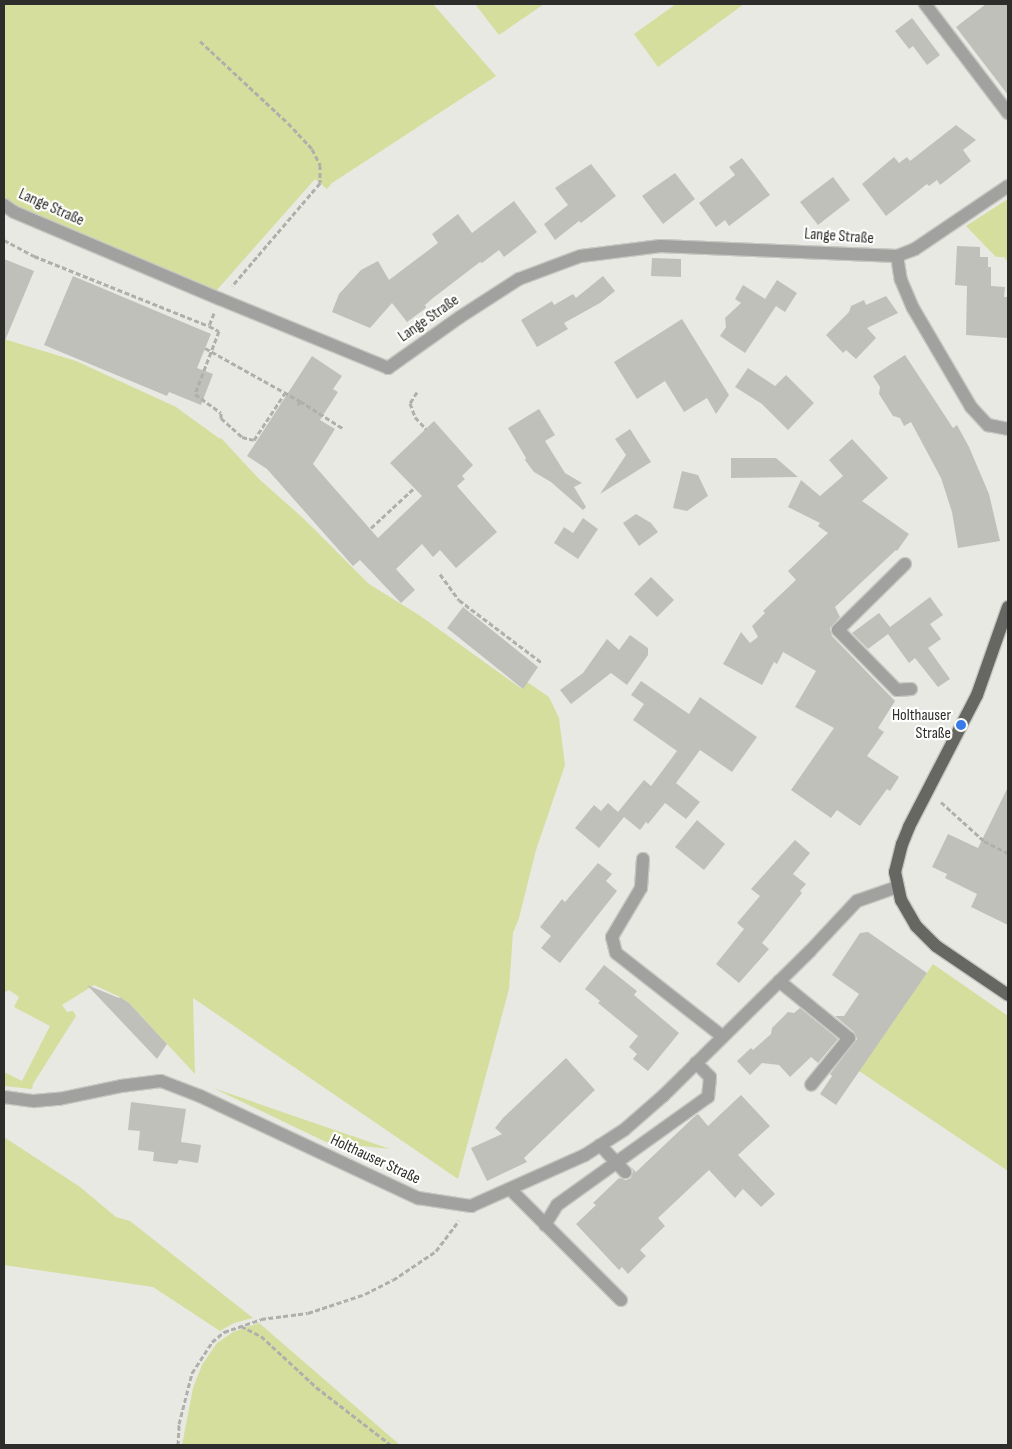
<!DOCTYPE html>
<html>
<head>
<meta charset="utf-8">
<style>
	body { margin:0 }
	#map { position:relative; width:1012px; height:1449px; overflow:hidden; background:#e8e9e3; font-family:"Sofia Sans Condensed",sans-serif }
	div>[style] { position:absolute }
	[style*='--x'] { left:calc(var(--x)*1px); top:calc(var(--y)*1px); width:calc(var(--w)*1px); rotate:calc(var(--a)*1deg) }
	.green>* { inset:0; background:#d5de9d }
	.building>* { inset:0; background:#bfc0ba }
	.path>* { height:3px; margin-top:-1.5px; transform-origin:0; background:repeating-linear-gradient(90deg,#afb0ab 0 5px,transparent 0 7.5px) }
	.roads { filter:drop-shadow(1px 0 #c6c7c2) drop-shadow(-1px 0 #c6c7c2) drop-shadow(0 1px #c6c7c2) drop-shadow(0 -1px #c6c7c2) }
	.minor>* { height:12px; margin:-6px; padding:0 6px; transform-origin:6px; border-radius:6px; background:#a1a19f }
	.major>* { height:12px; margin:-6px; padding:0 6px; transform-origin:6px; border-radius:6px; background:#666762 }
	.dots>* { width:14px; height:14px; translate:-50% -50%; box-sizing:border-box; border:2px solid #fffffe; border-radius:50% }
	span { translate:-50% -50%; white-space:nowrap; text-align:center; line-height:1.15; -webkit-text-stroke:4.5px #fffffe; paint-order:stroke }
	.street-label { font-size:16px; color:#2d2e2b }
	.poi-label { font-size:16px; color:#2d2e2b }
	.right { translate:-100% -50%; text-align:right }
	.frame { position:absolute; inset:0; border:5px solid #2d2e2b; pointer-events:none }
</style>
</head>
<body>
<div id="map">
	<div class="green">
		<i style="clip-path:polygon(4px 4px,433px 4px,496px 76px,332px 183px,327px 189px,315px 179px,216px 291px,30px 214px,4px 198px)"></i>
		<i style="clip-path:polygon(475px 4px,544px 4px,499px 35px)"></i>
		<i style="clip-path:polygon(676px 4px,744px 4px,658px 67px,634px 34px)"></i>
		<i style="clip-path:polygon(1008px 199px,1008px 262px,1004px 257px,996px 257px,966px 226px)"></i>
		<i style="clip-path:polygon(4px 339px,76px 361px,176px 407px,220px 439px,221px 438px,259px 479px,304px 519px,369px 584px,419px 615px,522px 689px,527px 682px,549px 697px,559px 718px,565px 765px,536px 850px,519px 918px,513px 933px,509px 989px,458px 1179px,193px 998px,195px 1074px,130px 1004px,120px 997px,94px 985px,62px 1005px,67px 1012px,73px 1011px,76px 1016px,33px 1084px,32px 1089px,4px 1086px,4px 1072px,22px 1081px,50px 1026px,14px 1007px,19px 997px,9px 990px,4px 993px)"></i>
		<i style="clip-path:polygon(933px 964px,1008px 1016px,1008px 1171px,859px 1071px)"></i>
		<i style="clip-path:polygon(213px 1088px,390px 1149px,326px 1142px)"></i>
		<i style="clip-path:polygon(4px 1137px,80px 1187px,116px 1217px,130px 1221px,253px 1318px,234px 1323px,220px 1331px,153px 1287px,4px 1265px)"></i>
		<i style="clip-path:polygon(259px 1323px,400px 1445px,182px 1445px,193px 1388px,202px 1365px,217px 1343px,233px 1332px)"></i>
	</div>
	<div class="building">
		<i style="clip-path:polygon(986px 4px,1008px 4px,1008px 95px,956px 27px)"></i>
		<i style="clip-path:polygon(912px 18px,940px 55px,927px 65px,913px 46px,909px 49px,895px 31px)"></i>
		<i style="clip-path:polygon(956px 125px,976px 140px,963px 150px,971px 161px,940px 185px,937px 180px,929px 186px,927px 184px,886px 216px,862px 184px,894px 157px,899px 163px,907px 157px,910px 161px)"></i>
		<i style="clip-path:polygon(742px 158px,770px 195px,729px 226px,725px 220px,716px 227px,699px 203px,735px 175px,729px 167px)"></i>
		<i style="clip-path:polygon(591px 164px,616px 196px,581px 223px,579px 221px,555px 240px,544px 224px,568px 205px,555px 188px)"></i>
		<i style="clip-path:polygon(675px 173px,695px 199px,663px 224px,642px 196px)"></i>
		<i style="clip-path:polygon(833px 177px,850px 200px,818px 225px,800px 202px)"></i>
		<i style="clip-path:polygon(514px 201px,537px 232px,504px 257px,499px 250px,482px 263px,480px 262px,433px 298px,425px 305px,426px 308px,407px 322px,392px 303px,370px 328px,332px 312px,339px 294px,361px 270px,378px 261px,389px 280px,438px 243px,432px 234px,458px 214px,472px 233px)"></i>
		<i style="clip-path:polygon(957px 246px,980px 247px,980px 257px,988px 257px,988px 267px,991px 267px,991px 286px,1005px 287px,1004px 297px,1008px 297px,1008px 338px,966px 335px,967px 286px,955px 285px)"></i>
		<i style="clip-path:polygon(652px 258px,681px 259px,681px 277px,651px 276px)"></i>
		<i style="clip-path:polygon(4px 259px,34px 271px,4px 343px)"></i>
		<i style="clip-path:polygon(73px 276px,211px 334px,197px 368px,213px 374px,201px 405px,169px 392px,167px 396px,44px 345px)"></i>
		<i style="clip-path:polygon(603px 276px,615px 291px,600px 303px,564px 323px,568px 329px,537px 347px,521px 320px,552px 301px,554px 305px,573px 294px,576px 298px)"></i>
		<i style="clip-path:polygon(777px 280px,797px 293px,785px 312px,776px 306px,745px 353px,720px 336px,726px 327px,725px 318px,741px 303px,735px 299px,743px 285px,765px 299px)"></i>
		<i style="clip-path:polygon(886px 296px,898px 313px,867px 328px,876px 338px,856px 359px,846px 350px,843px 353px,826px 335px,849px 312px,851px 306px,864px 300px,866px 305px)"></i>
		<i style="clip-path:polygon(682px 319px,729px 395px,716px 414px,707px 398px,684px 412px,665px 381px,637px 399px,614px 362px)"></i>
		<i style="clip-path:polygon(905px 355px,953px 428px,957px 425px,969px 447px,989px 494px,1000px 541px,958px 548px,952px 512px,941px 478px,911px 422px,904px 426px,900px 418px,893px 416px,879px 394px,880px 387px,873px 376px)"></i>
		<i style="clip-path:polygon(312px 356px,342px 376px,333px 389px,338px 392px,320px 420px,335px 429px,313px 464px,378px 538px,422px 496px,390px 463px,434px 421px,473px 465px,462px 476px,465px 479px,457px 486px,497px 532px,456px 568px,440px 550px,433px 557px,422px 544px,396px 569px,415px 590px,401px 603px,360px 560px,353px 566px,267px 469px,247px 456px)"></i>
		<i style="clip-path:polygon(748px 368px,775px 386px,786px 375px,814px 403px,788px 430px,762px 404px,735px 387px)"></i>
		<i style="clip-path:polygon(539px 409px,555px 435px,545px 441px,565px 473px,582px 483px,574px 487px,586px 507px,583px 510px,551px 482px,534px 472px,525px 460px,526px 458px,508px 428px)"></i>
		<i style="clip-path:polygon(630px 429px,651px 462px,600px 494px,626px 455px,615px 439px)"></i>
		<i style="clip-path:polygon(852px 439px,888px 478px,862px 501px,909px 534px,897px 551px,896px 550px,835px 607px,840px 617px,830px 628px,832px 636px,895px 701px,878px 728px,884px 732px,867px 756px,899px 777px,890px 791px,887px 789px,860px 826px,837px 810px,831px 818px,791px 790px,834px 728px,795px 707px,816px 671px,783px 652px,777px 664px,774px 662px,762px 685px,723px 664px,741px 632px,750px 643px,758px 637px,752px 626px,765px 613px,763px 611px,796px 580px,788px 571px,828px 533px,818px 526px,820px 523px,788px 507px,801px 480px,820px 496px,843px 476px,829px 460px)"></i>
		<i style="clip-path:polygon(731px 458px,776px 458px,798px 477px,731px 478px)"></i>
		<i style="clip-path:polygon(682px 471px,698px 475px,708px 496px,687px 511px,673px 508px)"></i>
		<i style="clip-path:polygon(636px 514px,651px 523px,658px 532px,639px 546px,623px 523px)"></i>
		<i style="clip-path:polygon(583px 518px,598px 529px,578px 559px,554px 543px,564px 527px,573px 533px)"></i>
		<i style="clip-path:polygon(651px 577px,674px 600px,657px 617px,634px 594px)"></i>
		<i style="clip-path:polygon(930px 597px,943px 615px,930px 624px,941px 639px,928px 648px,950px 679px,938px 687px,915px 658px,909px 663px,888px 634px,868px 649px,852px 633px,879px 613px,890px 627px)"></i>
		<i style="clip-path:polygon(463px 607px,538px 667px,523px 689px,447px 628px)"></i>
		<i style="clip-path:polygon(630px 635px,648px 648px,648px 655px,627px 685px,611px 673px,571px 704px,560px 690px,583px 673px,607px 639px,619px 650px)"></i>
		<i style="clip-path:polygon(641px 681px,689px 714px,700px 697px,757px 737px,732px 772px,700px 750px,676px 783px,700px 802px,686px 819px,665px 803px,648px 824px,646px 822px,640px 830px,624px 817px,599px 848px,575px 828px,594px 805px,601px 811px,608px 803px,618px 812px,644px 780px,651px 786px,677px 751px,633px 720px,644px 704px,631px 695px)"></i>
		<i style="clip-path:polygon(1008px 787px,1008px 925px,971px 907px,977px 894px,945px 878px,947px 874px,932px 867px,948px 834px,978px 848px)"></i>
		<i style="clip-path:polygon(697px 820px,725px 844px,704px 870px,675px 847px)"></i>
		<i style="clip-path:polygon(795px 840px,810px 853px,793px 874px,806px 884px,800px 891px,802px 893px,762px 943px,769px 949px,739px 983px,716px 964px,744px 929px,737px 923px,760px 896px,751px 889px)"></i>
		<i style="clip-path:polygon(598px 863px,612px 874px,606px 881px,617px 891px,560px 963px,541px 948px,551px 936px,540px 927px,562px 899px,565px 902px)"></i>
		<i style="clip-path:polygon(868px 932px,927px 973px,836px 1105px,820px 1094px,832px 1076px,830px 1074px,857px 1039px,854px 1032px,835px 1016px,844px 1016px,859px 994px,832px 975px,860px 933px)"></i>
		<i style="clip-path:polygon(604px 965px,637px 991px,634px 995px,679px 1033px,648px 1071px,633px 1059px,637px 1054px,629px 1047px,638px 1036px,598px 1003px,600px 1001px,585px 989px)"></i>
		<i style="clip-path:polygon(87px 985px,119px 998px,120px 997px,129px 1003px,167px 1044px,157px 1059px)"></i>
		<i style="clip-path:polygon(800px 1008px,838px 1039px,818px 1063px,811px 1057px,790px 1077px,779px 1065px,762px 1063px,750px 1075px,737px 1061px,751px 1048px,753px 1050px,771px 1034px,772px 1028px,788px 1012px,794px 1013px)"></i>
		<i style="clip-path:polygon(566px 1058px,595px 1090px,524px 1158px,527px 1162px,487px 1181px,471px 1148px,502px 1134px,495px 1128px,503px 1118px)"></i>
		<i style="clip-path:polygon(741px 1095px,770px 1126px,738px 1155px,775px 1194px,761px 1207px,743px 1189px,735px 1198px,709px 1170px,658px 1218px,665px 1226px,640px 1250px,646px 1256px,628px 1274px,622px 1267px,619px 1270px,576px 1224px,596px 1205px,593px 1203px,619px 1178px,626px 1180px,631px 1178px,633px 1171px,631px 1167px,636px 1172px,694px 1117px,698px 1114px,708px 1126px)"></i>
		<i style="clip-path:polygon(131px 1102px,186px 1109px,181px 1142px,201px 1145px,198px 1163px,179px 1160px,177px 1164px,153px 1161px,154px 1152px,138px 1150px,140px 1131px,128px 1130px)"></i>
	</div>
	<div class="path">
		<i style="--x:200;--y:41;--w:120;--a:43"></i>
		<i style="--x:288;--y:123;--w:35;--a:47"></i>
		<i style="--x:312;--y:149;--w:18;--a:63"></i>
		<i style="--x:320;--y:165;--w:18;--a:90"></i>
		<i style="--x:320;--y:183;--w:135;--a:130.5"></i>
		<i style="--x:4;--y:240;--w:34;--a:28"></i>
		<i style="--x:34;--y:256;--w:188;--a:21.8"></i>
		<i style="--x:214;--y:313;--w:14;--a:111"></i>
		<i style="--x:209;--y:326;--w:11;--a:27"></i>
		<i style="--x:219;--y:331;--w:67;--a:110.9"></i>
		<i style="--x:195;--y:394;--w:32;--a:36"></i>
		<i style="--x:221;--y:413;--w:5;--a:90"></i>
		<i style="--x:221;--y:418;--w:28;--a:42"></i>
		<i style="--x:242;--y:437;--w:12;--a:14"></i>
		<i style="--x:254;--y:440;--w:56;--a:-56.6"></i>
		<i style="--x:205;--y:348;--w:109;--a:29.2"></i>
		<i style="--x:417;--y:392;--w:13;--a:122"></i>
		<i style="--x:410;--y:403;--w:15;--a:70"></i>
		<i style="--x:415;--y:417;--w:16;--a:47"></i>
		<i style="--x:298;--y:405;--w:4;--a:-63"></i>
		<i style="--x:300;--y:401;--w:52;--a:32.5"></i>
		<i style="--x:371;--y:528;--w:59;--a:-42.9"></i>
		<i style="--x:440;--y:574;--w:32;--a:54"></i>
		<i style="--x:459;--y:600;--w:103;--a:37.1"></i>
		<i style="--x:941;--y:802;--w:58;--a:42.2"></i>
		<i style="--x:984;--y:841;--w:27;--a:27"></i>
		<i style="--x:241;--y:1326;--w:22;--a:27"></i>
		<i style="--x:261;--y:1336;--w:75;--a:42.8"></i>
		<i style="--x:316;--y:1387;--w:95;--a:37.7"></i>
		<i style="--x:178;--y:1445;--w:21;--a:-87"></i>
		<i style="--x:179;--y:1424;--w:53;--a:-75.7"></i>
		<i style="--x:192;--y:1373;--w:37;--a:-57"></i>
		<i style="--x:212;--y:1342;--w:16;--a:-40"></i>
		<i style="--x:224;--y:1332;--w:39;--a:-19"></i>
		<i style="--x:261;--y:1319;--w:47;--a:-7.3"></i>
		<i style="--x:308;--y:1313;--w:60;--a:-18.4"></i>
		<i style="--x:365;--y:1294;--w:31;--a:-27"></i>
		<i style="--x:393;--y:1280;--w:52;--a:-34"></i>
		<i style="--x:436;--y:1251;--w:38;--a:-53"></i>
	</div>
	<div class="roads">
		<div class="minor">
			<i style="--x:925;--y:4;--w:137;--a:52.7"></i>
			<i style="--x:4;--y:205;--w:12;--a:35"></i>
			<i style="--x:14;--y:212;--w:224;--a:22.9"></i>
			<i style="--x:220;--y:299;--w:182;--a:22.3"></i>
			<i style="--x:388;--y:368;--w:88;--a:-35.3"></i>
			<i style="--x:460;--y:317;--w:70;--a:-32.8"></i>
			<i style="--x:519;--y:279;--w:66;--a:-20.4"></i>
			<i style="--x:581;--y:256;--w:80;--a:-7.2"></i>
			<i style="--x:660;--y:246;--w:237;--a:2.4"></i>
			<i style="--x:897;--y:256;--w:19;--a:-21"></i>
			<i style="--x:915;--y:249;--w:112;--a:-34.1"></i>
			<i style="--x:897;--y:256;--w:24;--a:81"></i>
			<i style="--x:901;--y:280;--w:30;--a:67"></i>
			<i style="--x:913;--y:308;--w:115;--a:59.6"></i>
			<i style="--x:971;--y:407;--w:25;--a:47"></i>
			<i style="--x:988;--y:425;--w:20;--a:11"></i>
			<i style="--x:905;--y:564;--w:94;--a:135.4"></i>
			<i style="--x:838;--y:630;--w:84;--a:45.5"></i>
			<i style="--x:897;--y:690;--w:14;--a:-4"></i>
			<i style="--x:643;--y:859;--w:29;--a:94"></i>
			<i style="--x:641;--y:888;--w:57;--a:120.6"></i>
			<i style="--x:612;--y:937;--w:16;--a:76"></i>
			<i style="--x:616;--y:953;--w:135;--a:38.1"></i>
			<i style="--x:779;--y:981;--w:90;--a:39.2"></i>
			<i style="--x:849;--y:1038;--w:60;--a:129"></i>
			<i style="--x:4;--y:1097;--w:30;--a:8"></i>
			<i style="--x:34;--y:1101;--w:25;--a:-5"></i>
			<i style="--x:59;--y:1099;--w:63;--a:-11.8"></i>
			<i style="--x:121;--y:1086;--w:40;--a:-7.1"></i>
			<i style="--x:161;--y:1081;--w:42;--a:21"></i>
			<i style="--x:200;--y:1096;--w:241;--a:25.1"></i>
			<i style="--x:418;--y:1198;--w:54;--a:8.6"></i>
			<i style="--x:471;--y:1206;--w:125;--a:-24.1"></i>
			<i style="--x:585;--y:1155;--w:46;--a:-32.7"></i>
			<i style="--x:624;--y:1130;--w:52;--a:-41.1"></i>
			<i style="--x:663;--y:1096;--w:206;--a:-44.6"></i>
			<i style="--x:810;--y:951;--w:69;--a:-46.8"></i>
			<i style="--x:857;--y:901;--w:42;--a:-19.3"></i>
			<i style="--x:600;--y:1145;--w:37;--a:47"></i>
			<i style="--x:510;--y:1189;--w:157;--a:45"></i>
			<i style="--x:545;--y:1225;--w:23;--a:-59"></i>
			<i style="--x:557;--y:1205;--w:186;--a:-35.6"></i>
			<i style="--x:708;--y:1097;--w:20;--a:-84"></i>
			<i style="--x:710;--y:1077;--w:20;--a:-135"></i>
		</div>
		<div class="major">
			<i style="--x:1008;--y:607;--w:93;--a:109.4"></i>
			<i style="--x:977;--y:695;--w:148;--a:117.3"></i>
			<i style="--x:909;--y:827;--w:18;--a:112"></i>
			<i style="--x:902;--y:844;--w:29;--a:104"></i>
			<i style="--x:895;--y:872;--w:29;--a:78"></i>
			<i style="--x:901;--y:900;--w:30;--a:60"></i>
			<i style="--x:916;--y:926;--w:28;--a:45"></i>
			<i style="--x:936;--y:946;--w:87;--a:34.2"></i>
		</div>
	</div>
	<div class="dots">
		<i style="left:961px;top:725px;background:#377ae8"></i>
	</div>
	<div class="street-label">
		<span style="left:51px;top:208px;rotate:24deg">Lange Straße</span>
		<span style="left:839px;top:237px;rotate:4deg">Lange Straße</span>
		<span style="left:429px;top:319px;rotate:-35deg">Lange Straße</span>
		<span style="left:375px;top:1160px;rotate:25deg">Holthauser Straße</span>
	</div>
	<div class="poi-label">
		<span class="right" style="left:951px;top:725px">Holthauser<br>Straße</span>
	</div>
	<div class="frame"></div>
</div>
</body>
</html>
